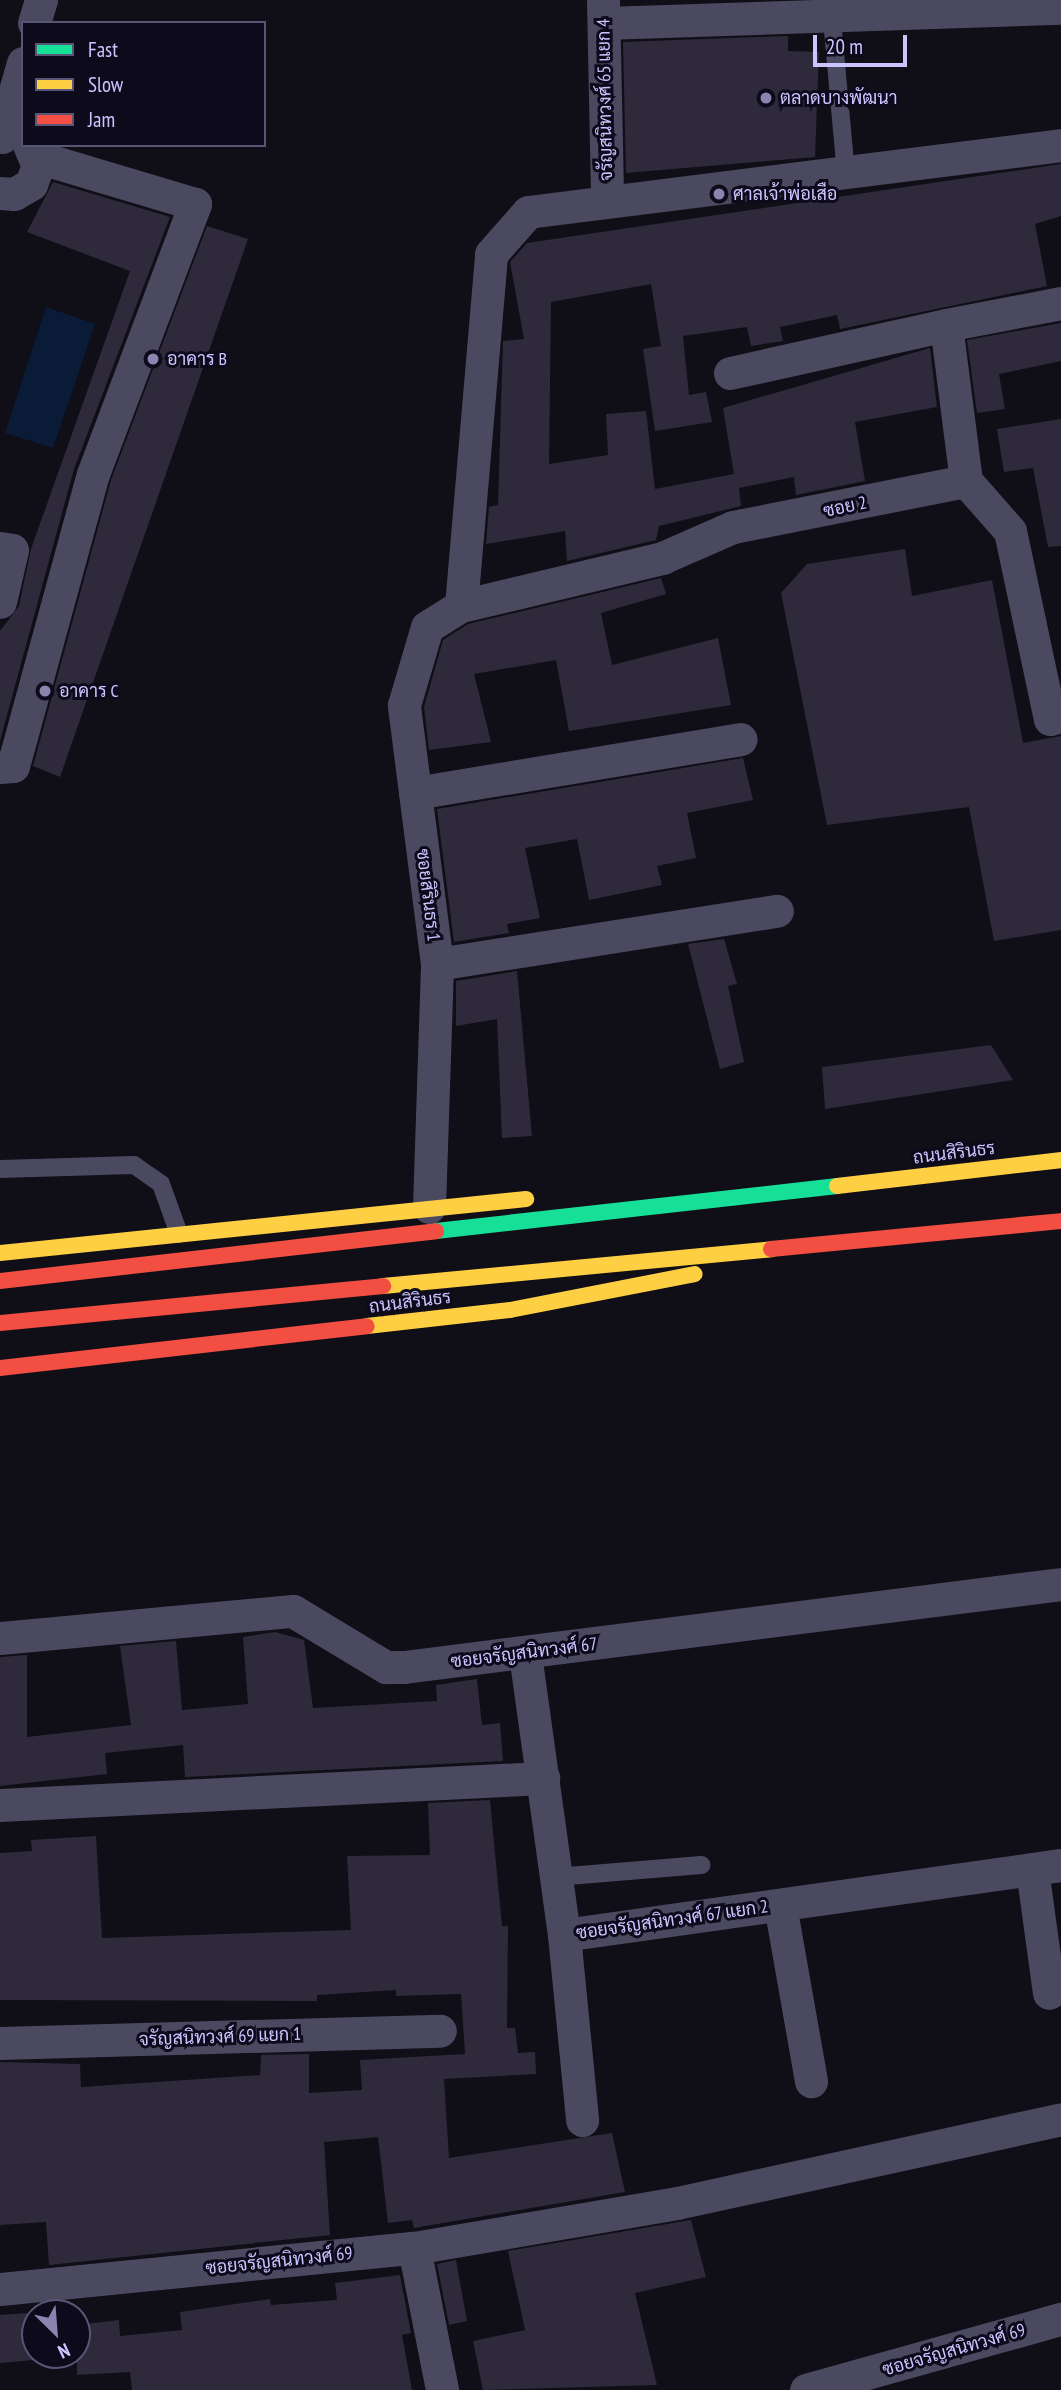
<!DOCTYPE html>
<html>
<head>
<meta charset="utf-8">
<style>
	body { margin:0 }
	#map { position:relative; width:1061px; height:2390px; overflow:hidden; background:#100e17; font-family:"PT Sans Narrow",Sarabun,sans-serif }
	div>[style] { position:absolute }
	[style*='--x'] { left:calc(var(--x)*1px); top:calc(var(--y)*1px); width:calc(var(--w)*1px); rotate:calc(var(--a)*1deg) }
	.water>* { inset:0; background:#0a1b38 }
	.building>* { inset:0; background:#2e2a3b }
	.lane>* { height:18px; margin:-9px; padding:0 9px; transform-origin:9px; border-radius:9px; background:#4a4960 }
	.street>* { height:33px; margin:-16.5px; padding:0 16.5px; transform-origin:16.5px; border-radius:16.5px; background:#4a4960 }
	.fast>* { height:16px; margin:-8px; padding:0 8px; transform-origin:8px; border-radius:8px; background:#16e098 }
	.slow>* { height:16px; margin:-8px; padding:0 8px; transform-origin:8px; border-radius:8px; background:#ffcf43 }
	.jam>* { height:16px; margin:-8px; padding:0 8px; transform-origin:8px; border-radius:8px; background:#f24e42 }
	.dots>* { width:19px; height:19px; translate:-50% -50%; box-sizing:border-box; border:4px solid #0d0a1b; border-radius:50% }
	span { translate:-50% -50%; white-space:nowrap; text-align:center; line-height:1.15; -webkit-text-stroke:6px #0d0a1b; paint-order:stroke }
	.poi-label { font-size:18px; color:#cbc5ff }
	.left { translate:0 -50%; text-align:left }
	.street-label { font-size:18px; color:#cbc5ff }
	.legend { position:absolute; left:21px; top:21px; width:245px; height:126px; box-sizing:border-box; background:#0d0a1b; border:2px solid #595576; margin:0; padding:9px 12px; list-style:none; font-size:21px; color:#cbc5ff }
	.legend li { display:flex; align-items:center; gap:14px; height:35px }
	.legend b { width:35px; border:2px solid #595576 }
	.north { position:absolute; left:21px; top:2299px; width:70px; height:70px; box-sizing:border-box; background:#0d0a1b; border:2px solid #595576; border-radius:50%; rotate:155deg; font-size:19px; font-weight:700; line-height:28px; text-align:center; color:#cbc5ff }
	.north::after { content:''; display:block; margin:auto; width:24px; height:32px; background:#8a85ae; clip-path:polygon(50% 0,100% 100%,50% 72%,0 100%) }
	.scale { position:absolute; left:813px; top:35px; width:94px; height:32px; box-sizing:border-box; border:4px solid #cbc5ff; border-top:0; padding-left:9px; font-size:21px; line-height:24px; white-space:nowrap; color:#cbc5ff; -webkit-text-stroke:5px #0d0a1b; paint-order:stroke }
</style>
</head>
<body>
<div id="map">
	<div class="water">
		<i style="clip-path:polygon(46px 307px,95px 324px,53px 448px,5px 433px)"></i>
	</div>
	<div class="building">
		<i style="clip-path:polygon(788px 36px,788px 51px,819px 52px,815px 157px,626px 173px,623px 42px)"></i>
		<i style="clip-path:polygon(1061px 164px,1061px 216px,1035px 224px,1047px 286px,840px 329px,837px 315px,780px 327px,783px 341px,751px 346px,747px 327px,683px 336px,689px 395px,706px 392px,712px 422px,655px 431px,643px 349px,661px 346px,651px 284px,551px 302px,549px 464px,608px 455px,606px 414px,646px 411px,655px 489px,734px 474px,723px 408px,930px 348px,937px 407px,855px 422px,865px 481px,796px 495px,794px 477px,739px 488px,741px 506px,659px 526px,656px 540px,567px 561px,565px 531px,486px 544px,489px 507px,498px 505px,503px 341px,524px 339px,510px 262px,527px 243px)"></i>
		<i style="clip-path:polygon(53px 182px,170px 217px,74px 469px,0 741px,0 631px,19px 606px,31px 549px,130px 271px,27px 232px)"></i>
		<i style="clip-path:polygon(207px 226px,248px 239px,60px 777px,33px 766px,111px 480px)"></i>
		<i style="clip-path:polygon(1061px 323px,1061px 361px,999px 374px,1005px 409px,977px 413px,967px 340px)"></i>
		<i style="clip-path:polygon(1061px 419px,1061px 546px,1048px 547px,1033px 468px,1004px 472px,997px 429px)"></i>
		<i style="clip-path:polygon(905px 549px,912px 596px,992px 580px,1023px 743px,1061px 736px,1061px 930px,994px 941px,969px 807px,827px 825px,781px 593px,807px 564px)"></i>
		<i style="clip-path:polygon(661px 578px,666px 594px,601px 613px,612px 665px,718px 638px,731px 705px,569px 731px,556px 660px,474px 674px,491px 742px,429px 750px,424px 707px,443px 640px,468px 624px)"></i>
		<i style="clip-path:polygon(743px 758px,753px 800px,687px 813px,696px 858px,657px 866px,662px 885px,589px 900px,577px 839px,525px 848px,540px 918px,507px 924px,509px 933px,454px 942px,437px 809px)"></i>
		<i style="clip-path:polygon(724px 939px,737px 984px,728px 986px,744px 1062px,720px 1069px,688px 944px)"></i>
		<i style="clip-path:polygon(517px 971px,532px 1136px,502px 1138px,497px 1019px,456px 1026px,456px 981px)"></i>
		<i style="clip-path:polygon(991px 1045px,1013px 1080px,825px 1109px,822px 1067px)"></i>
		<i style="clip-path:polygon(275px 1632px,304px 1640px,313px 1708px,437px 1701px,436px 1685px,477px 1679px,482px 1725px,500px 1723px,503px 1761px,185px 1777px,183px 1745px,105px 1753px,107px 1774px,0 1786px,0 1657px,27px 1655px,27px 1737px,131px 1725px,120px 1646px,176px 1641px,182px 1710px,248px 1704px,243px 1637px)"></i>
		<i style="clip-path:polygon(490px 1800px,502px 1926px,508px 1926px,507px 2028px,515px 2028px,518px 2053px,535px 2052px,536px 2074px,444px 2079px,449px 2158px,612px 2133px,625px 2192px,414px 2228px,412px 2220px,388px 2223px,378px 2137px,324px 2142px,330px 2235px,49px 2265px,46px 2222px,0 2225px,0 2062px,80px 2064px,81px 2087px,260px 2075px,261px 2055px,309px 2054px,309px 2093px,362px 2090px,360px 2060px,465px 2054px,461px 1994px,396px 1996px,396px 1990px,317px 1995px,317px 2001px,0 2000px,0 1853px,32px 1851px,31px 1840px,96px 1836px,102px 1938px,351px 1930px,347px 1856px,430px 1855px,428px 1803px)"></i>
		<i style="clip-path:polygon(691px 2220px,706px 2277px,635px 2293px,657px 2385px,483px 2390px,473px 2341px,525px 2330px,508px 2251px)"></i>
		<i style="clip-path:polygon(456px 2260px,467px 2321px,449px 2325px,437px 2264px)"></i>
		<i style="clip-path:polygon(400px 2275px,411px 2333px,402px 2335px,412px 2390px,132px 2390px,130px 2372px,77px 2375px,77px 2325px,119px 2320px,120px 2336px,182px 2330px,180px 2312px,270px 2299px,271px 2305px,337px 2300px,335px 2283px)"></i>
		<i style="clip-path:polygon(28px 2313px,33px 2360px,0 2363px,0 2315px)"></i>
	</div>
	<div class="lane">
		<i style="--x:832;--y:20;--w:156;--a:84.8"></i>
		<i style="--x:0;--y:1169;--w:134;--a:-1.7"></i>
		<i style="--x:134;--y:1165;--w:33;--a:35"></i>
		<i style="--x:161;--y:1184;--w:53;--a:70.2"></i>
		<i style="--x:556;--y:1877;--w:146;--a:-4.7"></i>
	</div>
	<div class="street">
		<i style="--x:603;--y:2;--w:197;--a:88.8"></i>
		<i style="--x:34;--y:23;--w:24;--a:-73"></i>
		<i style="--x:604;--y:23;--w:457;--a:-1.9"></i>
		<i style="--x:2;--y:137;--w:77;--a:-74.2"></i>
		<i style="--x:0;--y:193;--w:14;--a:4"></i>
		<i style="--x:14;--y:194;--w:20;--a:-30"></i>
		<i style="--x:31;--y:184;--w:19;--a:-69"></i>
		<i style="--x:38;--y:166;--w:23;--a:-113"></i>
		<i style="--x:730;--y:373;--w:221;--a:-12.5"></i>
		<i style="--x:966;--y:481;--w:67;--a:48.7"></i>
		<i style="--x:1010;--y:531;--w:192;--a:78"></i>
		<i style="--x:1050;--y:719;--w:11;--a:-15"></i>
		<i style="--x:0;--y:548;--w:12;--a:9"></i>
		<i style="--x:12;--y:550;--w:53;--a:103"></i>
		<i style="--x:461;--y:606;--w:353;--a:-85.1"></i>
		<i style="--x:491;--y:254;--w:56;--a:-48.6"></i>
		<i style="--x:528;--y:212;--w:537;--a:-7.16"></i>
		<i style="--x:0;--y:767;--w:13;--a:-4"></i>
		<i style="--x:13;--y:766;--w:303;--a:-74.7"></i>
		<i style="--x:93;--y:474;--w:289;--a:-69.3"></i>
		<i style="--x:195;--y:204;--w:165;--a:-163.4"></i>
		<i style="--x:415;--y:793;--w:330;--a:-9.4"></i>
		<i style="--x:437;--y:964;--w:344;--a:-8.9"></i>
		<i style="--x:429;--y:1207;--w:243;--a:-88.1"></i>
		<i style="--x:437;--y:964;--w:261;--a:-97.3"></i>
		<i style="--x:404;--y:705;--w:81;--a:-73.6"></i>
		<i style="--x:427;--y:627;--w:40;--a:-32"></i>
		<i style="--x:461;--y:606;--w:207;--a:-13.4"></i>
		<i style="--x:662;--y:558;--w:77;--a:-23.6"></i>
		<i style="--x:733;--y:527;--w:237;--a:-11.2"></i>
		<i style="--x:966;--y:481;--w:157;--a:-97.3"></i>
		<i style="--x:946;--y:325;--w:117;--a:-10.8"></i>
		<i style="--x:0;--y:1638;--w:294;--a:-5.3"></i>
		<i style="--x:293;--y:1611;--w:109;--a:31.1"></i>
		<i style="--x:386;--y:1667;--w:18;--a:0"></i>
		<i style="--x:404;--y:1667;--w:662;--a:-7.2"></i>
		<i style="--x:525;--y:1654;--w:284;--a:82.1"></i>
		<i style="--x:564;--y:1935;--w:502;--a:-8.02"></i>
		<i style="--x:0;--y:1805;--w:544;--a:-2.85"></i>
		<i style="--x:1032;--y:1869;--w:125;--a:82.2"></i>
		<i style="--x:780;--y:1905;--w:179;--a:80"></i>
		<i style="--x:564;--y:1935;--w:186;--a:84.4"></i>
		<i style="--x:0;--y:2043;--w:440;--a:-1.6"></i>
		<i style="--x:414;--y:2248;--w:145;--a:78.8"></i>
		<i style="--x:0;--y:2289;--w:416;--a:-5.7"></i>
		<i style="--x:414;--y:2248;--w:267;--a:-9.7"></i>
		<i style="--x:677;--y:2203;--w:393;--a:-12.3"></i>
		<i style="--x:806;--y:2390;--w:265;--a:-15.6"></i>
	</div>
	<div class="fast">
		<i style="--x:436;--y:1231;--w:404;--a:-6.4"></i>
	</div>
	<div class="slow">
		<i style="--x:837;--y:1186;--w:226;--a:-6.6"></i>
		<i style="--x:0;--y:1253;--w:529;--a:-5.86"></i>
		<i style="--x:383;--y:1286;--w:390;--a:-5.4"></i>
		<i style="--x:367;--y:1326;--w:144;--a:-6.4"></i>
		<i style="--x:510;--y:1310;--w:188;--a:-11"></i>
	</div>
	<div class="jam">
		<i style="--x:771;--y:1249;--w:291;--a:-5.5"></i>
		<i style="--x:0;--y:1281;--w:439;--a:-6.5"></i>
		<i style="--x:0;--y:1323;--w:385;--a:-5.5"></i>
		<i style="--x:0;--y:1368;--w:369;--a:-6.5"></i>
	</div>
	<div class="dots">
		<i style="left:766px;top:98px;background:#8a85ae"></i>
		<i style="left:719px;top:194px;background:#8a85ae"></i>
		<i style="left:153px;top:359px;background:#8a85ae"></i>
		<i style="left:45px;top:691px;background:#8a85ae"></i>
	</div>
	<div class="poi-label">
		<span class="left" style="left:780px;top:98px">ตลาดบางพัฒนา</span>
		<span class="left" style="left:733px;top:194px">ศาลเจ้าพ่อเสือ</span>
		<span class="left" style="left:167px;top:359px">อาคาร B</span>
		<span class="left" style="left:59px;top:691px">อาคาร C</span>
	</div>
	<div class="street-label">
		<span style="left:605px;top:100px;rotate:-91deg">จรัญสนิทวงศ์ 65 แยก 4</span>
		<span style="left:845px;top:507px;rotate:-12deg">ซอย 2</span>
		<span style="left:428px;top:895px;rotate:83deg">ซอยสิรินธร 1</span>
		<span style="left:954px;top:1153px;rotate:-7deg">ถนนสิรินธร</span>
		<span style="left:410px;top:1302px;rotate:-7deg">ถนนสิรินธร</span>
		<span style="left:524px;top:1653px;rotate:-7deg">ซอยจรัญสนิทวงศ์ 67</span>
		<span style="left:672px;top:1920px;rotate:-8deg">ซอยจรัญสนิทวงศ์ 67 แยก 2</span>
		<span style="left:220px;top:2037px;rotate:-2deg">จรัญสนิทวงศ์ 69 แยก 1</span>
		<span style="left:279px;top:2261px;rotate:-6deg">ซอยจรัญสนิทวงศ์ 69</span>
		<span style="left:954px;top:2350px;rotate:-16deg">ซอยจรัญสนิทวงศ์ 69</span>
	</div>
	<ul class="legend">
	<li><b style="height:9px;background:#16e098"></b>Fast</li>
	<li><b style="height:9px;background:#ffcf43"></b>Slow</li>
	<li><b style="height:9px;background:#f24e42"></b>Jam</li>
	</ul>
	<div class="north">N</div>
	<div class="scale">20 m</div>
</div>
</body>
</html>
